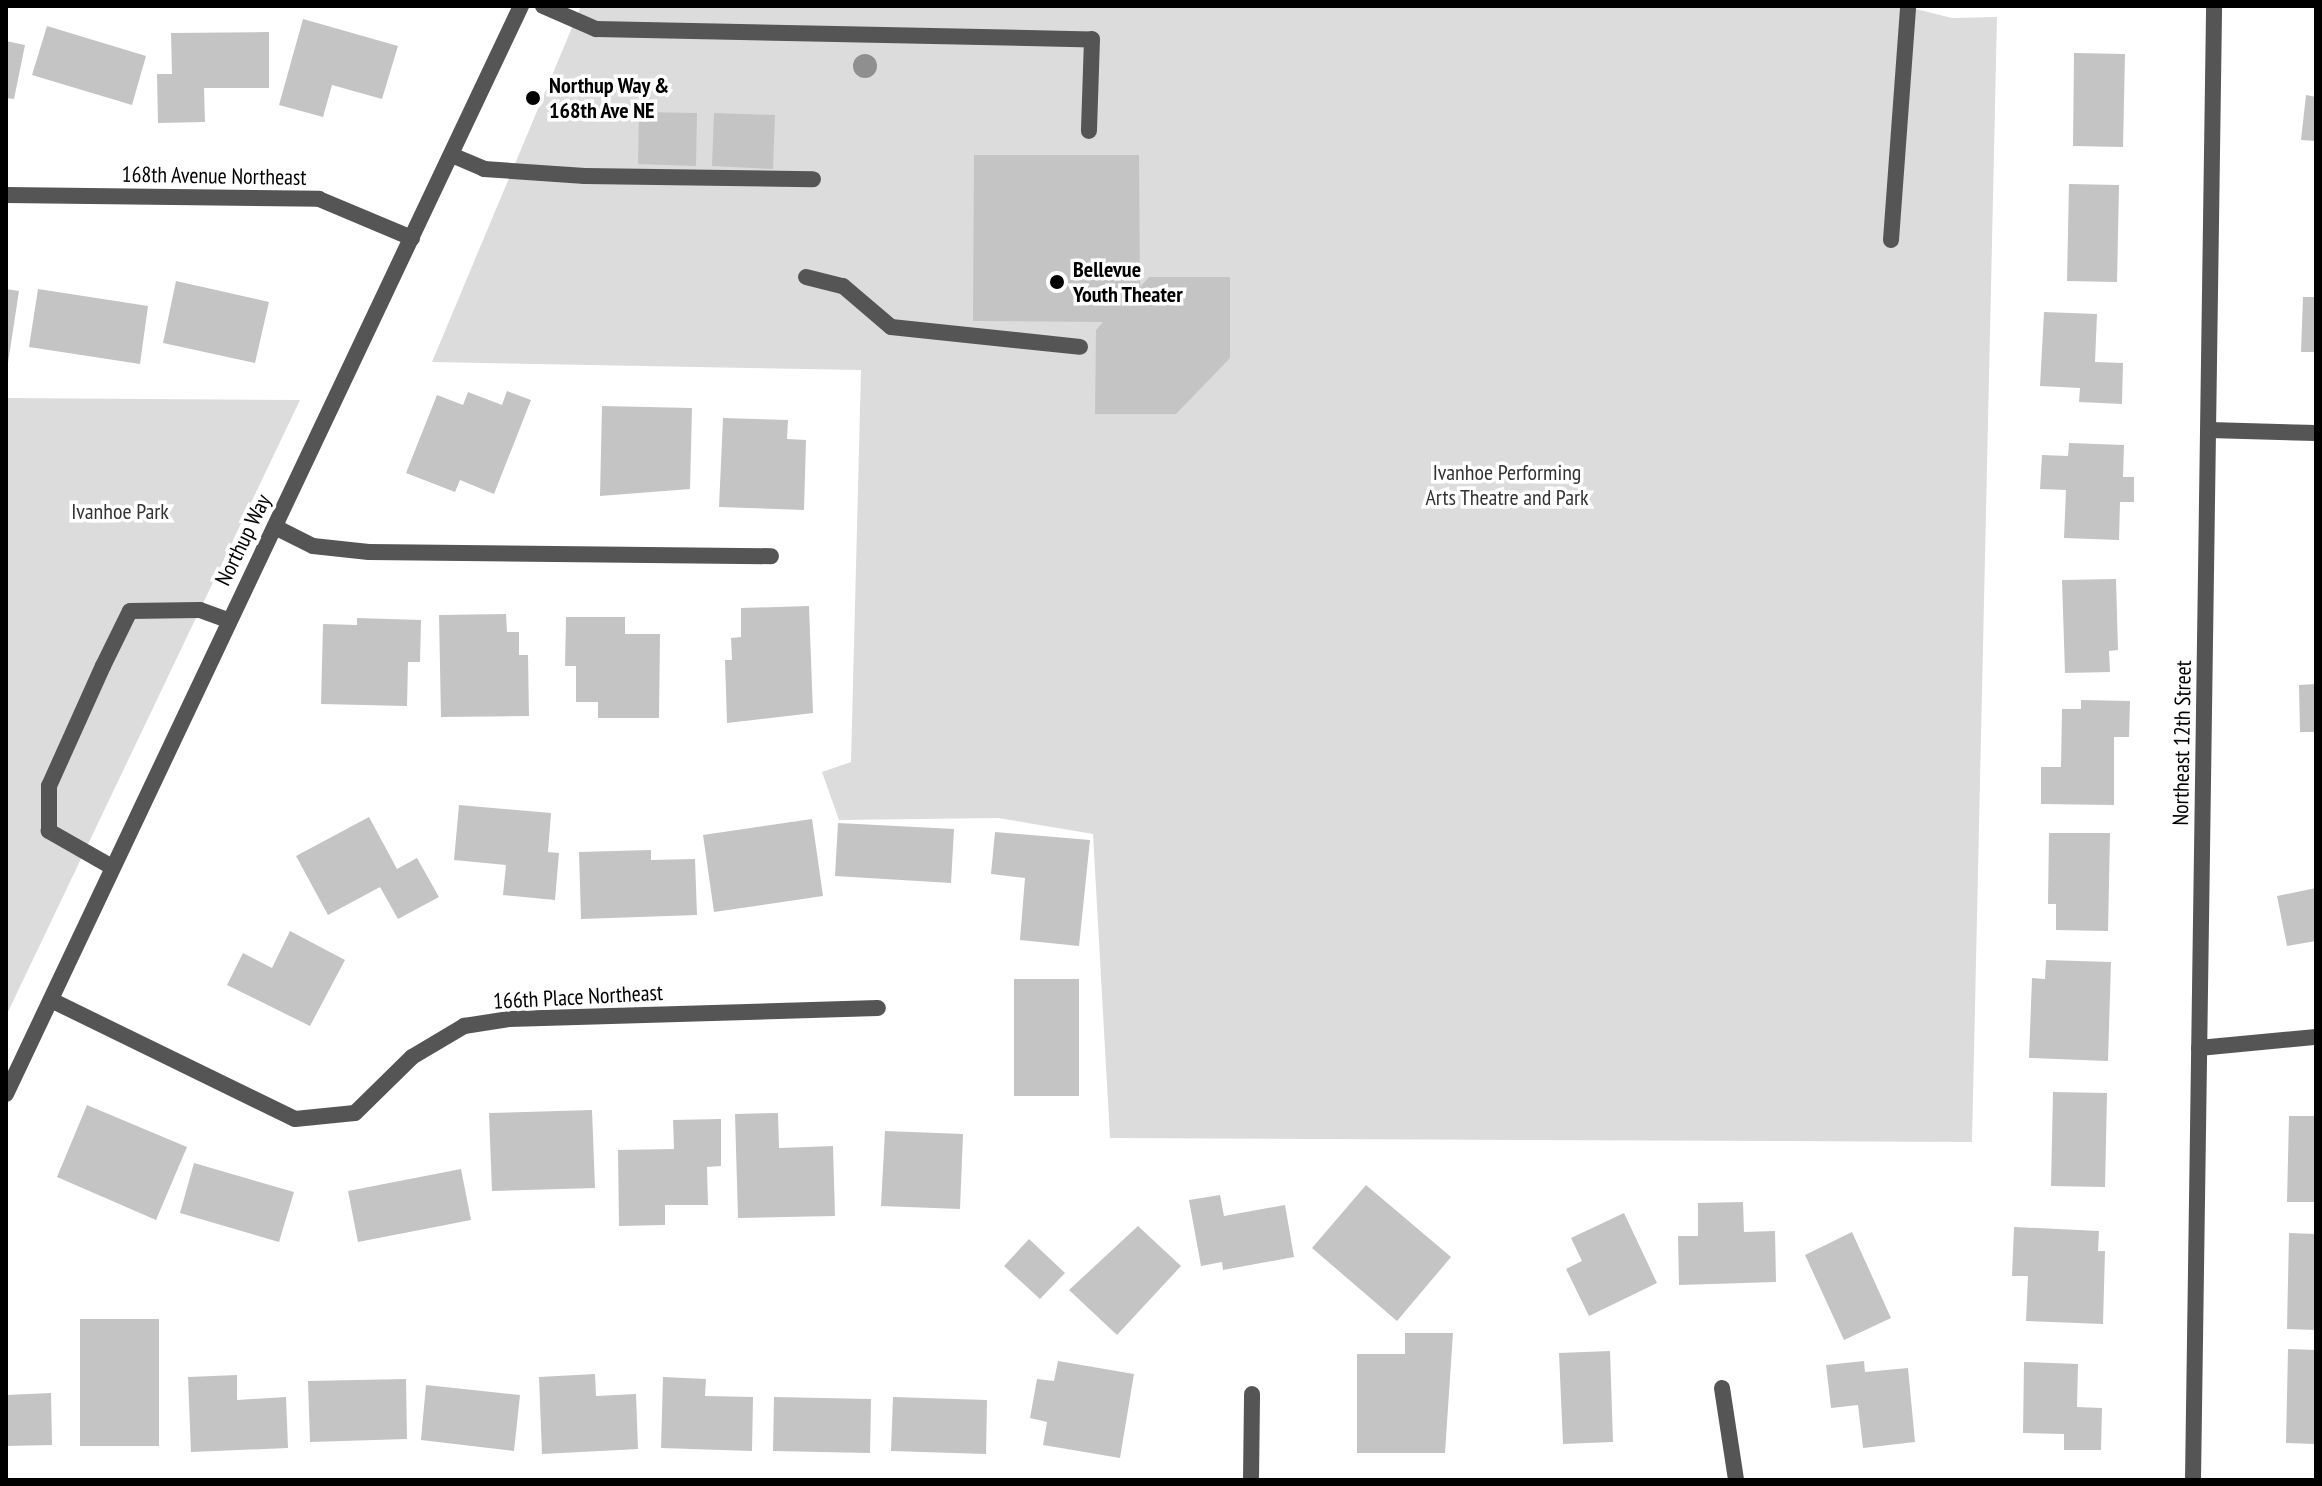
<!DOCTYPE html>
<html>
<head>
<meta charset="utf-8">
<style>
	body { margin:0 }
	#map { position:relative; width:2322px; height:1486px; overflow:hidden; background:#fff; font-family:"PT Sans Narrow",sans-serif }
	div>[style] { position:absolute }
	[style*='--x'] { left:calc(var(--x)*1px); top:calc(var(--y)*1px); width:calc(var(--w)*1px); rotate:calc(var(--a)*1deg) }
	.green>* { inset:0; background:#dcdcdc }
	.building>* { inset:0; background:#c4c4c4 }
	.service>* { height:16px; margin:-8px; padding:0 8px; transform-origin:8px; border-radius:8px; background:#555 }
	.minor>* { height:16px; margin:-8px; padding:0 8px; transform-origin:8px; border-radius:8px; background:#555 }
	.tertiary>* { height:16px; margin:-8px; padding:0 8px; transform-origin:8px; border-radius:8px; background:#555 }
	.trees>* { width:24px; height:24px; margin:-12px; border-radius:50%; background:#8f8f8f }
	.dots>* { width:22px; height:22px; translate:-50% -50%; box-sizing:border-box; border:4px solid #fff; border-radius:50% }
	span { translate:-50% -50%; white-space:nowrap; text-align:center; line-height:1.15; -webkit-text-stroke:7px #fff; paint-order:stroke }
	.poi-label { font-size:22px; color:#000; font-weight:700 }
	.left { translate:0 -50%; text-align:left }
	.street-label { font-size:22px; color:#000 }
	.park-label { font-size:22px; color:#333 }
	.frame { position:absolute; inset:0; border:8px solid #000; pointer-events:none }
</style>
</head>
<body>
<div id="map">
	<div class="green">
		<i style="clip-path:polygon(581px 6px,1904px 6px,1952px 18px,1997px 17px,1972px 1142px,1110px 1138px,1093px 834px,998px 818px,839px 820px,822px 772px,851px 762px,861px 370px,432px 362px)"></i>
		<i style="clip-path:polygon(6px 398px,300px 400px,6px 1016px)"></i>
	</div>
	<div class="building">
		<i style="clip-path:polygon(303px 19px,398px 46px,382px 99px,332px 85px,323px 117px,279px 105px)"></i>
		<i style="clip-path:polygon(47px 26px,146px 56px,132px 105px,32px 75px)"></i>
		<i style="clip-path:polygon(269px 32px,269px 88px,204px 88px,205px 122px,158px 123px,157px 74px,172px 74px,171px 33px)"></i>
		<i style="clip-path:polygon(6px 41px,25px 45px,14px 99px,6px 98px)"></i>
		<i style="clip-path:polygon(2074px 53px,2125px 54px,2123px 147px,2073px 146px)"></i>
		<i style="clip-path:polygon(2306px 95px,2316px 97px,2316px 141px,2301px 140px)"></i>
		<i style="clip-path:polygon(639px 112px,697px 113px,696px 166px,638px 164px)"></i>
		<i style="clip-path:polygon(714px 113px,775px 115px,773px 169px,712px 166px)"></i>
		<i style="clip-path:polygon(974px 155px,1139px 155px,1140px 287px,1149px 277px,1230px 277px,1230px 358px,1176px 414px,1095px 414px,1096px 330px,1103px 322px,973px 321px)"></i>
		<i style="clip-path:polygon(2069px 184px,2119px 185px,2117px 282px,2067px 281px)"></i>
		<i style="clip-path:polygon(176px 281px,269px 302px,255px 363px,163px 343px)"></i>
		<i style="clip-path:polygon(6px 289px,19px 291px,8px 363px,6px 363px)"></i>
		<i style="clip-path:polygon(38px 289px,148px 306px,140px 364px,29px 347px)"></i>
		<i style="clip-path:polygon(2303px 297px,2316px 297px,2316px 352px,2301px 352px)"></i>
		<i style="clip-path:polygon(2044px 312px,2097px 314px,2095px 362px,2123px 363px,2122px 404px,2079px 402px,2080px 388px,2040px 386px)"></i>
		<i style="clip-path:polygon(507px 391px,531px 400px,494px 494px,460px 480px,455px 492px,406px 473px,437px 395px,463px 405px,468px 392px,502px 405px)"></i>
		<i style="clip-path:polygon(602px 406px,692px 408px,690px 489px,600px 496px)"></i>
		<i style="clip-path:polygon(723px 418px,788px 420px,787px 439px,806px 440px,804px 510px,719px 507px)"></i>
		<i style="clip-path:polygon(2069px 443px,2124px 445px,2123px 477px,2134px 477px,2134px 502px,2120px 502px,2119px 540px,2064px 538px,2066px 490px,2040px 489px,2042px 455px,2068px 456px)"></i>
		<i style="clip-path:polygon(2116px 579px,2118px 650px,2109px 651px,2110px 672px,2065px 673px,2062px 580px)"></i>
		<i style="clip-path:polygon(809px 606px,813px 713px,727px 723px,725px 660px,732px 660px,731px 638px,741px 637px,741px 608px)"></i>
		<i style="clip-path:polygon(506px 614px,507px 632px,519px 632px,519px 655px,528px 655px,529px 716px,441px 717px,439px 615px)"></i>
		<i style="clip-path:polygon(566px 617px,625px 617px,625px 634px,660px 634px,659px 718px,598px 718px,598px 702px,576px 702px,576px 666px,565px 666px)"></i>
		<i style="clip-path:polygon(357px 618px,421px 620px,420px 662px,408px 662px,407px 706px,321px 704px,323px 624px,357px 625px)"></i>
		<i style="clip-path:polygon(2316px 684px,2316px 732px,2300px 732px,2299px 685px)"></i>
		<i style="clip-path:polygon(2081px 700px,2130px 701px,2129px 737px,2114px 737px,2114px 805px,2041px 804px,2041px 767px,2061px 767px,2062px 709px,2081px 709px)"></i>
		<i style="clip-path:polygon(459px 805px,551px 813px,548px 852px,559px 853px,555px 900px,503px 895px,506px 865px,454px 860px)"></i>
		<i style="clip-path:polygon(369px 817px,397px 869px,417px 858px,439px 897px,398px 919px,380px 887px,328px 915px,296px 856px)"></i>
		<i style="clip-path:polygon(812px 819px,823px 896px,714px 912px,703px 835px)"></i>
		<i style="clip-path:polygon(838px 823px,954px 829px,951px 883px,835px 876px)"></i>
		<i style="clip-path:polygon(995px 832px,1090px 840px,1079px 946px,1020px 940px,1025px 878px,991px 874px)"></i>
		<i style="clip-path:polygon(2049px 833px,2110px 833px,2108px 931px,2056px 930px,2056px 904px,2048px 904px)"></i>
		<i style="clip-path:polygon(651px 850px,651px 860px,695px 859px,697px 915px,581px 919px,579px 852px)"></i>
		<i style="clip-path:polygon(2316px 888px,2316px 941px,2287px 946px,2277px 896px)"></i>
		<i style="clip-path:polygon(290px 931px,345px 960px,310px 1026px,227px 985px,243px 953px,272px 968px)"></i>
		<i style="clip-path:polygon(2046px 960px,2111px 962px,2108px 1061px,2029px 1058px,2032px 978px,2045px 979px)"></i>
		<i style="clip-path:polygon(1014px 979px,1079px 979px,1079px 1096px,1014px 1096px)"></i>
		<i style="clip-path:polygon(2053px 1092px,2107px 1093px,2105px 1187px,2051px 1186px)"></i>
		<i style="clip-path:polygon(87px 1105px,187px 1147px,156px 1220px,57px 1177px)"></i>
		<i style="clip-path:polygon(592px 1110px,595px 1188px,492px 1191px,489px 1113px)"></i>
		<i style="clip-path:polygon(778px 1113px,779px 1148px,833px 1146px,835px 1216px,738px 1218px,735px 1114px)"></i>
		<i style="clip-path:polygon(2289px 1116px,2316px 1116px,2316px 1202px,2287px 1202px)"></i>
		<i style="clip-path:polygon(721px 1119px,721px 1166px,707px 1167px,708px 1205px,665px 1205px,665px 1225px,619px 1226px,618px 1150px,674px 1149px,673px 1120px)"></i>
		<i style="clip-path:polygon(885px 1131px,963px 1134px,960px 1209px,881px 1206px)"></i>
		<i style="clip-path:polygon(194px 1163px,294px 1192px,279px 1242px,180px 1213px)"></i>
		<i style="clip-path:polygon(461px 1169px,471px 1220px,358px 1242px,348px 1191px)"></i>
		<i style="clip-path:polygon(1366px 1185px,1451px 1257px,1397px 1321px,1312px 1248px)"></i>
		<i style="clip-path:polygon(1220px 1195px,1224px 1216px,1285px 1205px,1294px 1257px,1223px 1270px,1222px 1262px,1201px 1266px,1189px 1200px)"></i>
		<i style="clip-path:polygon(1743px 1202px,1744px 1232px,1775px 1231px,1776px 1282px,1679px 1285px,1678px 1236px,1698px 1236px,1698px 1203px)"></i>
		<i style="clip-path:polygon(1624px 1213px,1657px 1283px,1589px 1316px,1566px 1269px,1582px 1261px,1571px 1238px)"></i>
		<i style="clip-path:polygon(1138px 1226px,1181px 1266px,1117px 1335px,1069px 1290px)"></i>
		<i style="clip-path:polygon(2014px 1227px,2099px 1231px,2098px 1251px,2105px 1251px,2103px 1324px,2026px 1321px,2028px 1276px,2012px 1276px)"></i>
		<i style="clip-path:polygon(1852px 1232px,1891px 1318px,1844px 1340px,1805px 1255px)"></i>
		<i style="clip-path:polygon(2289px 1233px,2316px 1234px,2316px 1330px,2287px 1329px)"></i>
		<i style="clip-path:polygon(1029px 1239px,1065px 1273px,1040px 1299px,1004px 1266px)"></i>
		<i style="clip-path:polygon(80px 1319px,159px 1319px,159px 1446px,80px 1446px)"></i>
		<i style="clip-path:polygon(1405px 1333px,1453px 1333px,1445px 1453px,1357px 1453px,1357px 1354px,1405px 1354px)"></i>
		<i style="clip-path:polygon(2288px 1349px,2316px 1350px,2316px 1444px,2286px 1443px)"></i>
		<i style="clip-path:polygon(1610px 1351px,1613px 1442px,1563px 1444px,1559px 1353px)"></i>
		<i style="clip-path:polygon(1058px 1361px,1134px 1374px,1120px 1458px,1043px 1445px,1047px 1422px,1030px 1418px,1037px 1379px,1054px 1381px)"></i>
		<i style="clip-path:polygon(1864px 1361px,1865px 1372px,1908px 1368px,1915px 1442px,1863px 1448px,1858px 1405px,1831px 1408px,1826px 1365px)"></i>
		<i style="clip-path:polygon(2024px 1362px,2078px 1364px,2077px 1407px,2102px 1408px,2101px 1450px,2064px 1450px,2064px 1434px,2023px 1433px)"></i>
		<i style="clip-path:polygon(595px 1374px,596px 1396px,636px 1394px,638px 1449px,542px 1454px,539px 1377px)"></i>
		<i style="clip-path:polygon(237px 1375px,237px 1400px,286px 1397px,288px 1448px,191px 1452px,188px 1377px)"></i>
		<i style="clip-path:polygon(663px 1377px,706px 1379px,705px 1396px,753px 1397px,752px 1451px,661px 1448px)"></i>
		<i style="clip-path:polygon(406px 1379px,407px 1439px,310px 1442px,308px 1381px)"></i>
		<i style="clip-path:polygon(426px 1385px,520px 1395px,514px 1451px,421px 1440px)"></i>
		<i style="clip-path:polygon(51px 1393px,52px 1445px,6px 1446px,6px 1395px)"></i>
		<i style="clip-path:polygon(774px 1397px,871px 1399px,870px 1453px,773px 1451px)"></i>
		<i style="clip-path:polygon(893px 1397px,987px 1400px,986px 1454px,891px 1451px)"></i>
	</div>
	<div class="service">
		<i style="--x:543;--y:6;--w:58;--a:23.5"></i>
		<i style="--x:596;--y:29;--w:496;--a:1.2"></i>
		<i style="--x:1092;--y:39;--w:92;--a:91.9"></i>
		<i style="--x:454;--y:156;--w:33;--a:23"></i>
		<i style="--x:484;--y:169;--w:101;--a:4"></i>
		<i style="--x:585;--y:176;--w:228;--a:0.8"></i>
		<i style="--x:1891;--y:240;--w:235;--a:-85.8"></i>
		<i style="--x:806;--y:277;--w:38;--a:14"></i>
		<i style="--x:843;--y:286;--w:63;--a:40.5"></i>
		<i style="--x:891;--y:327;--w:190;--a:6"></i>
		<i style="--x:275;--y:527;--w:42;--a:26.6"></i>
		<i style="--x:313;--y:546;--w:56;--a:6.1"></i>
		<i style="--x:369;--y:552;--w:402;--a:0.6"></i>
		<i style="--x:112;--y:867;--w:73;--a:-150.3"></i>
		<i style="--x:49;--y:831;--w:45;--a:-90"></i>
		<i style="--x:49;--y:786;--w:132;--a:-65.8"></i>
		<i style="--x:103;--y:666;--w:61;--a:-63.9"></i>
		<i style="--x:130;--y:611;--w:70;--a:-0.8"></i>
		<i style="--x:200;--y:610;--w:30;--a:20"></i>
	</div>
	<div class="minor">
		<i style="--x:6;--y:195;--w:313;--a:0.7"></i>
		<i style="--x:319;--y:199;--w:101;--a:22.8"></i>
		<i style="--x:2209;--y:430;--w:107;--a:1.6"></i>
		<i style="--x:51;--y:1000;--w:271;--a:26"></i>
		<i style="--x:295;--y:1119;--w:60;--a:-5.7"></i>
		<i style="--x:355;--y:1113;--w:80;--a:-44.5"></i>
		<i style="--x:412;--y:1057;--w:61;--a:-30.8"></i>
		<i style="--x:464;--y:1026;--w:46;--a:-8.8"></i>
		<i style="--x:509;--y:1019;--w:369;--a:-1.7"></i>
		<i style="--x:2199;--y:1048;--w:118;--a:-5.4"></i>
		<i style="--x:1722;--y:1388;--w:93;--a:81.3"></i>
		<i style="--x:1251;--y:1480;--w:86;--a:-89.3"></i>
		<i style="--x:2193;--y:1480;--w:1474;--a:-89.18"></i>
	</div>
	<div class="tertiary">
		<i style="--x:6;--y:1094;--w:1204;--a:-64.67"></i>
	</div>
	<div class="trees">
		<i style="left:865px;top:66px"></i>
	</div>
	<div class="dots">
		<i style="left:533px;top:98px;background:#000"></i>
		<i style="left:1057px;top:282px;background:#000"></i>
	</div>
	<div class="poi-label">
		<span class="left" style="left:549px;top:98px">Northup Way &amp;<br>168th Ave NE</span>
		<span class="left" style="left:1073px;top:282px">Bellevue<br>Youth Theater</span>
	</div>
	<div class="street-label">
		<span style="left:214px;top:176px;rotate:1deg">168th Avenue Northeast</span>
		<span style="left:243px;top:540px;rotate:-64deg">Northup Way</span>
		<span style="left:2182px;top:743px;rotate:-89deg">Northeast 12th Street</span>
		<span style="left:578px;top:997px;rotate:-3deg">166th Place Northeast</span>
	</div>
	<div class="park-label">
		<span style="left:1507px;top:485px">Ivanhoe Performing<br>Arts Theatre and Park</span>
		<span style="left:120px;top:512px">Ivanhoe Park</span>
	</div>
	<div class="frame"></div>
</div>
</body>
</html>
